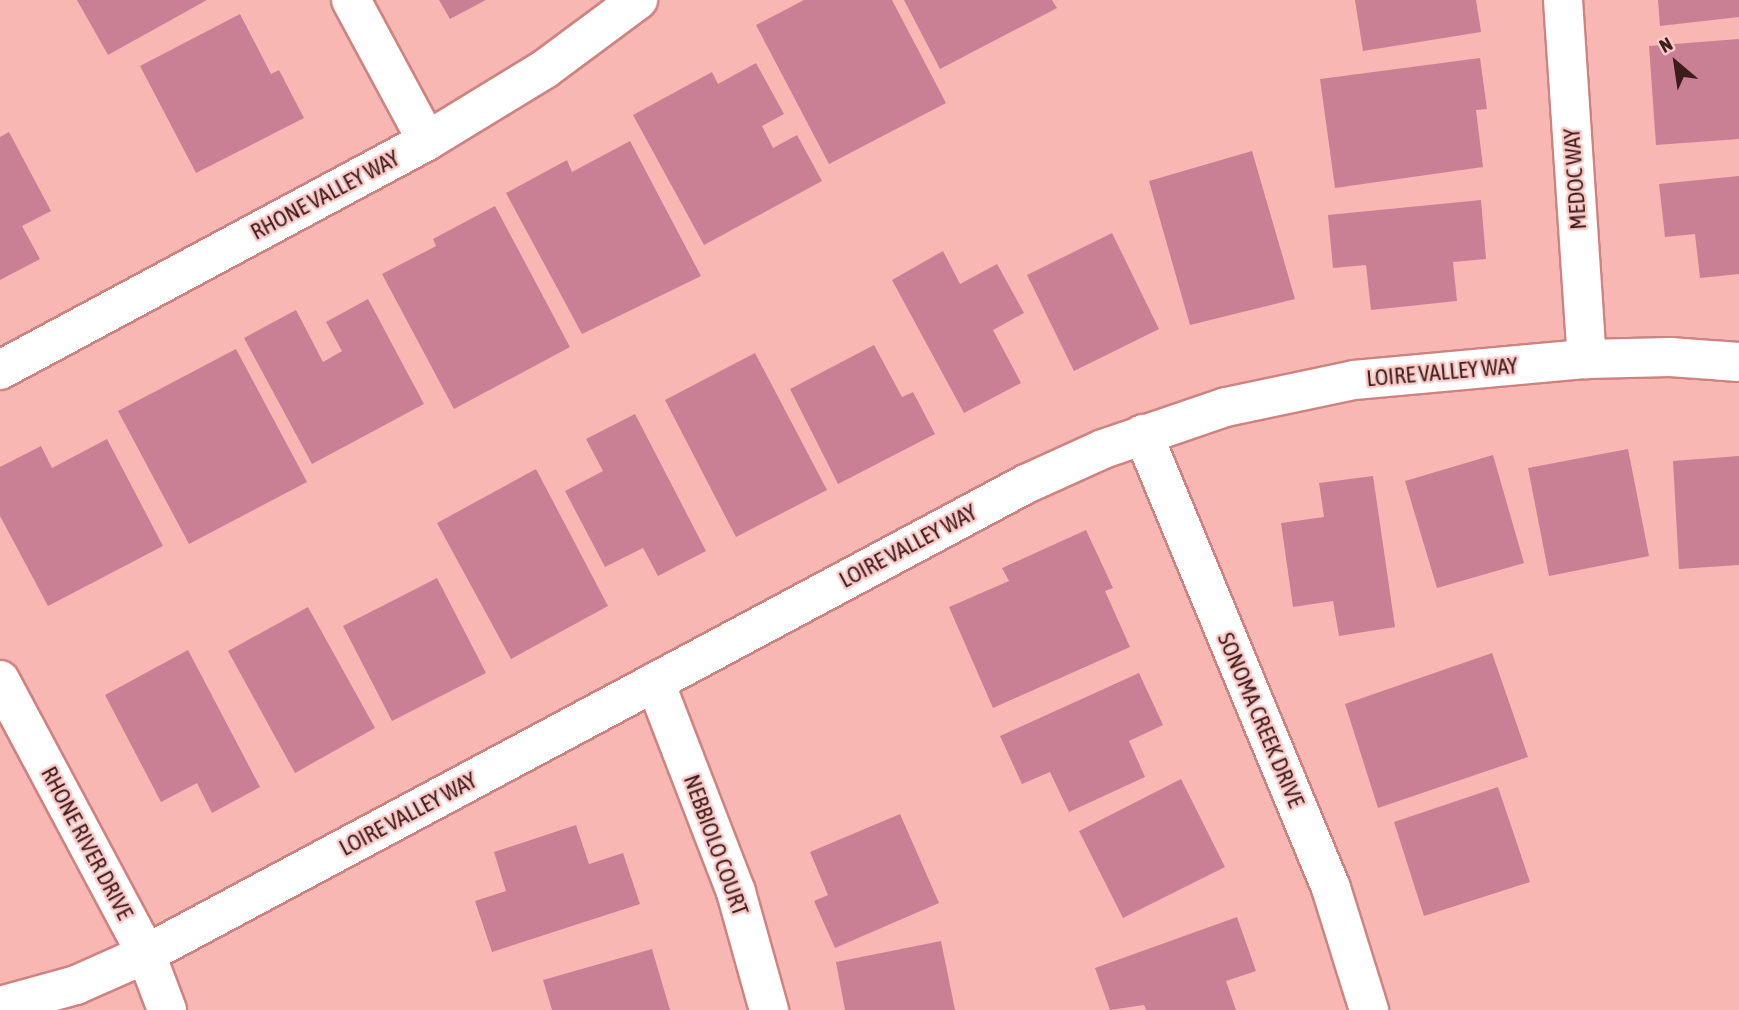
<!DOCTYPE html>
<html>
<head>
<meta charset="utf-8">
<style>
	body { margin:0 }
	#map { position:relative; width:1739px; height:1010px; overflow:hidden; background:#f8b7b3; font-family:"Asap Condensed",sans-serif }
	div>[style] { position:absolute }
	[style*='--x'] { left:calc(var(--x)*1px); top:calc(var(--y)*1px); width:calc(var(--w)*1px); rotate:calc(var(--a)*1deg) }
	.building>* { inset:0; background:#ca8094 }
	.roads { filter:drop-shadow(2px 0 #cf8380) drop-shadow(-2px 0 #cf8380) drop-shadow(0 2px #cf8380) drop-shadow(0 -2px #cf8380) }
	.minor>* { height:38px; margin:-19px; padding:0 19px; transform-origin:19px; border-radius:19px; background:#fff }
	span { translate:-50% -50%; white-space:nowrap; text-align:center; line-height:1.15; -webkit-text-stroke:5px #fac9c6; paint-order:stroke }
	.street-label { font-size:23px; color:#3c1d1c }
	.north { position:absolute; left:1641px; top:28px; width:70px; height:70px; -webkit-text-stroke:5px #fac9c6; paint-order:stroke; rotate:331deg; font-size:19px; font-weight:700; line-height:28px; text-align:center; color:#3c1d1c }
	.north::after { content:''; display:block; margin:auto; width:24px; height:32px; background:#3c1d1c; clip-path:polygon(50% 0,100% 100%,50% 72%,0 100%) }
</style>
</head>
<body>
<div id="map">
	<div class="building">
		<i style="clip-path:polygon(77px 0,207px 0,108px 55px)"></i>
		<i style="clip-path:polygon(439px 0,486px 0,450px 19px)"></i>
		<i style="clip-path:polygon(804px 0,892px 0,946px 103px,829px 164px,756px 25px)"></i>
		<i style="clip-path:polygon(904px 0,1052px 0,1057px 8px,940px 69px)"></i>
		<i style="clip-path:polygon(1355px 0,1476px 0,1481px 32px,1363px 51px)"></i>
		<i style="clip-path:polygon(1658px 0,1739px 0,1739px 17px,1660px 26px)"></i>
		<i style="clip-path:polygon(240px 14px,271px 74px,279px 70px,304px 118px,196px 173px,140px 66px)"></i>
		<i style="clip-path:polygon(1739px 39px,1739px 139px,1656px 145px,1649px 46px)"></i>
		<i style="clip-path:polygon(1480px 58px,1487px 109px,1476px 110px,1483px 167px,1335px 188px,1320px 79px)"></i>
		<i style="clip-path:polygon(756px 63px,784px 114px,762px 126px,773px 148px,797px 135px,822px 181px,704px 245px,633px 115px,712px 72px,718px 84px)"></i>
		<i style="clip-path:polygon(9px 132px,51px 211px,22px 226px,40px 259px,0 280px,0 137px)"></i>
		<i style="clip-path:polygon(630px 141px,701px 276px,582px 334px,506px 193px,567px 160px,572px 172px)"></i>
		<i style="clip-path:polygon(1252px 151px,1295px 299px,1190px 325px,1149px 181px)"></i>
		<i style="clip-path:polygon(1739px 176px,1739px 274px,1700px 278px,1695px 234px,1665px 237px,1659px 184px)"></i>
		<i style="clip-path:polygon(1481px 200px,1486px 259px,1453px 262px,1457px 301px,1371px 310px,1366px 265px,1333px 268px,1328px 215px)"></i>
		<i style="clip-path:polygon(495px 206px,570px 347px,454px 409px,382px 274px,436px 246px,433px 239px)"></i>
		<i style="clip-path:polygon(1112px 233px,1159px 329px,1074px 371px,1027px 275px)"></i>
		<i style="clip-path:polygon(943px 251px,960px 284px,997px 264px,1024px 313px,993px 330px,1021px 383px,964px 413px,892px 280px)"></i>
		<i style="clip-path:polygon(368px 299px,424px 404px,312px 464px,244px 338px,296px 310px,323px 362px,342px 351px,326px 322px)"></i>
		<i style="clip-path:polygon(874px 345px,902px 397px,913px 392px,935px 434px,838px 484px,790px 389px)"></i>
		<i style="clip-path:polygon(236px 349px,307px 482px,189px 544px,118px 411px)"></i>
		<i style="clip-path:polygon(755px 353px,827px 490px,736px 537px,665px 400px)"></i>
		<i style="clip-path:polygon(635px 414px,706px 551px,658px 576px,643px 548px,605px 567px,565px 491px,603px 471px,586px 439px)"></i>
		<i style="clip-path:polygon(107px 439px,163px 546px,48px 606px,0 516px,0 467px,41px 446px,52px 468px)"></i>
		<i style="clip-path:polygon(1628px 449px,1649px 556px,1549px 576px,1528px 468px)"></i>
		<i style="clip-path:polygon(1493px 455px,1524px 563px,1437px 588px,1405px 481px)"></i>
		<i style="clip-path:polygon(1739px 456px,1739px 565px,1679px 569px,1673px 461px)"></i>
		<i style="clip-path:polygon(536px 469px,608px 606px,511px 659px,437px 523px)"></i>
		<i style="clip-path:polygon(1373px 476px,1395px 627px,1339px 636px,1333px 601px,1293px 607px,1281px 523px,1324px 517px,1319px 483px)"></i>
		<i style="clip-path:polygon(1086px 530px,1113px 588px,1105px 591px,1130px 647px,993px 708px,949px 607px,1009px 581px,1002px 568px)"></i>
		<i style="clip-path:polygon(437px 578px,486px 673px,392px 721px,343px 626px)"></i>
		<i style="clip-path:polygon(308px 607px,375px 728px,295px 773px,228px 651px)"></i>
		<i style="clip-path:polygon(188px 650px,260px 787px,212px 813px,197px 783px,161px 802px,105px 695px)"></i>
		<i style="clip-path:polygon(1492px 653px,1528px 757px,1378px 808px,1345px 704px)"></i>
		<i style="clip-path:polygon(1139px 673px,1163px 725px,1129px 741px,1145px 777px,1069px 812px,1050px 772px,1022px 784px,1000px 736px)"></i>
		<i style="clip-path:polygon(1181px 779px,1225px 867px,1123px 918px,1079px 831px)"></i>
		<i style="clip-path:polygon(1498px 787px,1530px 882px,1424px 916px,1394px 822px)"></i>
		<i style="clip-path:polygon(900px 814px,939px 903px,835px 948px,814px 901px,828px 895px,810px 852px)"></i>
		<i style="clip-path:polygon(576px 825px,589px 864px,623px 853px,640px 904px,492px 952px,475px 901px,506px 891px,494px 852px)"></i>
		<i style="clip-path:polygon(1237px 917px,1256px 971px,1226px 981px,1236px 1010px,1146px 1010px,1144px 1005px,1110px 1010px,1095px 968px)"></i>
		<i style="clip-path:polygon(941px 941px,955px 1010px,845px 1010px,836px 962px)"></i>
		<i style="clip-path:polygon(652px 949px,670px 1010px,552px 1010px,543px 980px)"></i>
	</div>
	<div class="roads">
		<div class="minor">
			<i style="--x:351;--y:0;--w:160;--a:61.7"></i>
			<i style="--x:1563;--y:0;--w:360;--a:86.2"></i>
			<i style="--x:0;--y:370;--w:485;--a:-28.2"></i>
			<i style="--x:427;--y:141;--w:138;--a:-31.4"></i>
			<i style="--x:545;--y:69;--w:116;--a:-36.6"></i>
			<i style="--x:1143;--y:434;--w:491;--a:67.5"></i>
			<i style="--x:1331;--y:888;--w:128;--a:72.7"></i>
			<i style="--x:0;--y:680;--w:310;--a:61.9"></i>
			<i style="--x:146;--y:954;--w:60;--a:69.4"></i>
			<i style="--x:655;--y:682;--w:225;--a:68.9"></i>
			<i style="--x:736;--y:892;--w:123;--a:74.4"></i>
			<i style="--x:0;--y:1006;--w:79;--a:-15.4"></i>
			<i style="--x:76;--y:985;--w:77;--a:-23.9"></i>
			<i style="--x:146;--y:954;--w:998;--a:-28.11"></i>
			<i style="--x:1026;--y:484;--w:85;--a:-24.4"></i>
			<i style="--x:1103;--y:449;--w:130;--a:-18.9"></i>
			<i style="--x:1226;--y:407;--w:131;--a:-11.9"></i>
			<i style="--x:1354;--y:380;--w:234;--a:-5.2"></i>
			<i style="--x:1587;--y:359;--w:83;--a:-1.4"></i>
			<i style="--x:1670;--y:357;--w:69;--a:4.1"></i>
		</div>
	</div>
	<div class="street-label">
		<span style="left:1575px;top:179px;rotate:-94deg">MEDOC WAY</span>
		<span style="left:325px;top:195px;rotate:-28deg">RHONE VALLEY WAY</span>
		<span style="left:1442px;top:372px;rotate:-5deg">LOIRE VALLEY WAY</span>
		<span style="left:908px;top:546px;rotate:-28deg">LOIRE VALLEY WAY</span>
		<span style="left:1261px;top:720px;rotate:67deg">SONOMA CREEK DRIVE</span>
		<span style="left:408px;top:814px;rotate:-28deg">LOIRE VALLEY WAY</span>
		<span style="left:87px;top:843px;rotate:62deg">RHONE RIVER DRIVE</span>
		<span style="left:716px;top:845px;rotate:70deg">NEBBIOLO COURT</span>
	</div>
	<div class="north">N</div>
</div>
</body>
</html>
